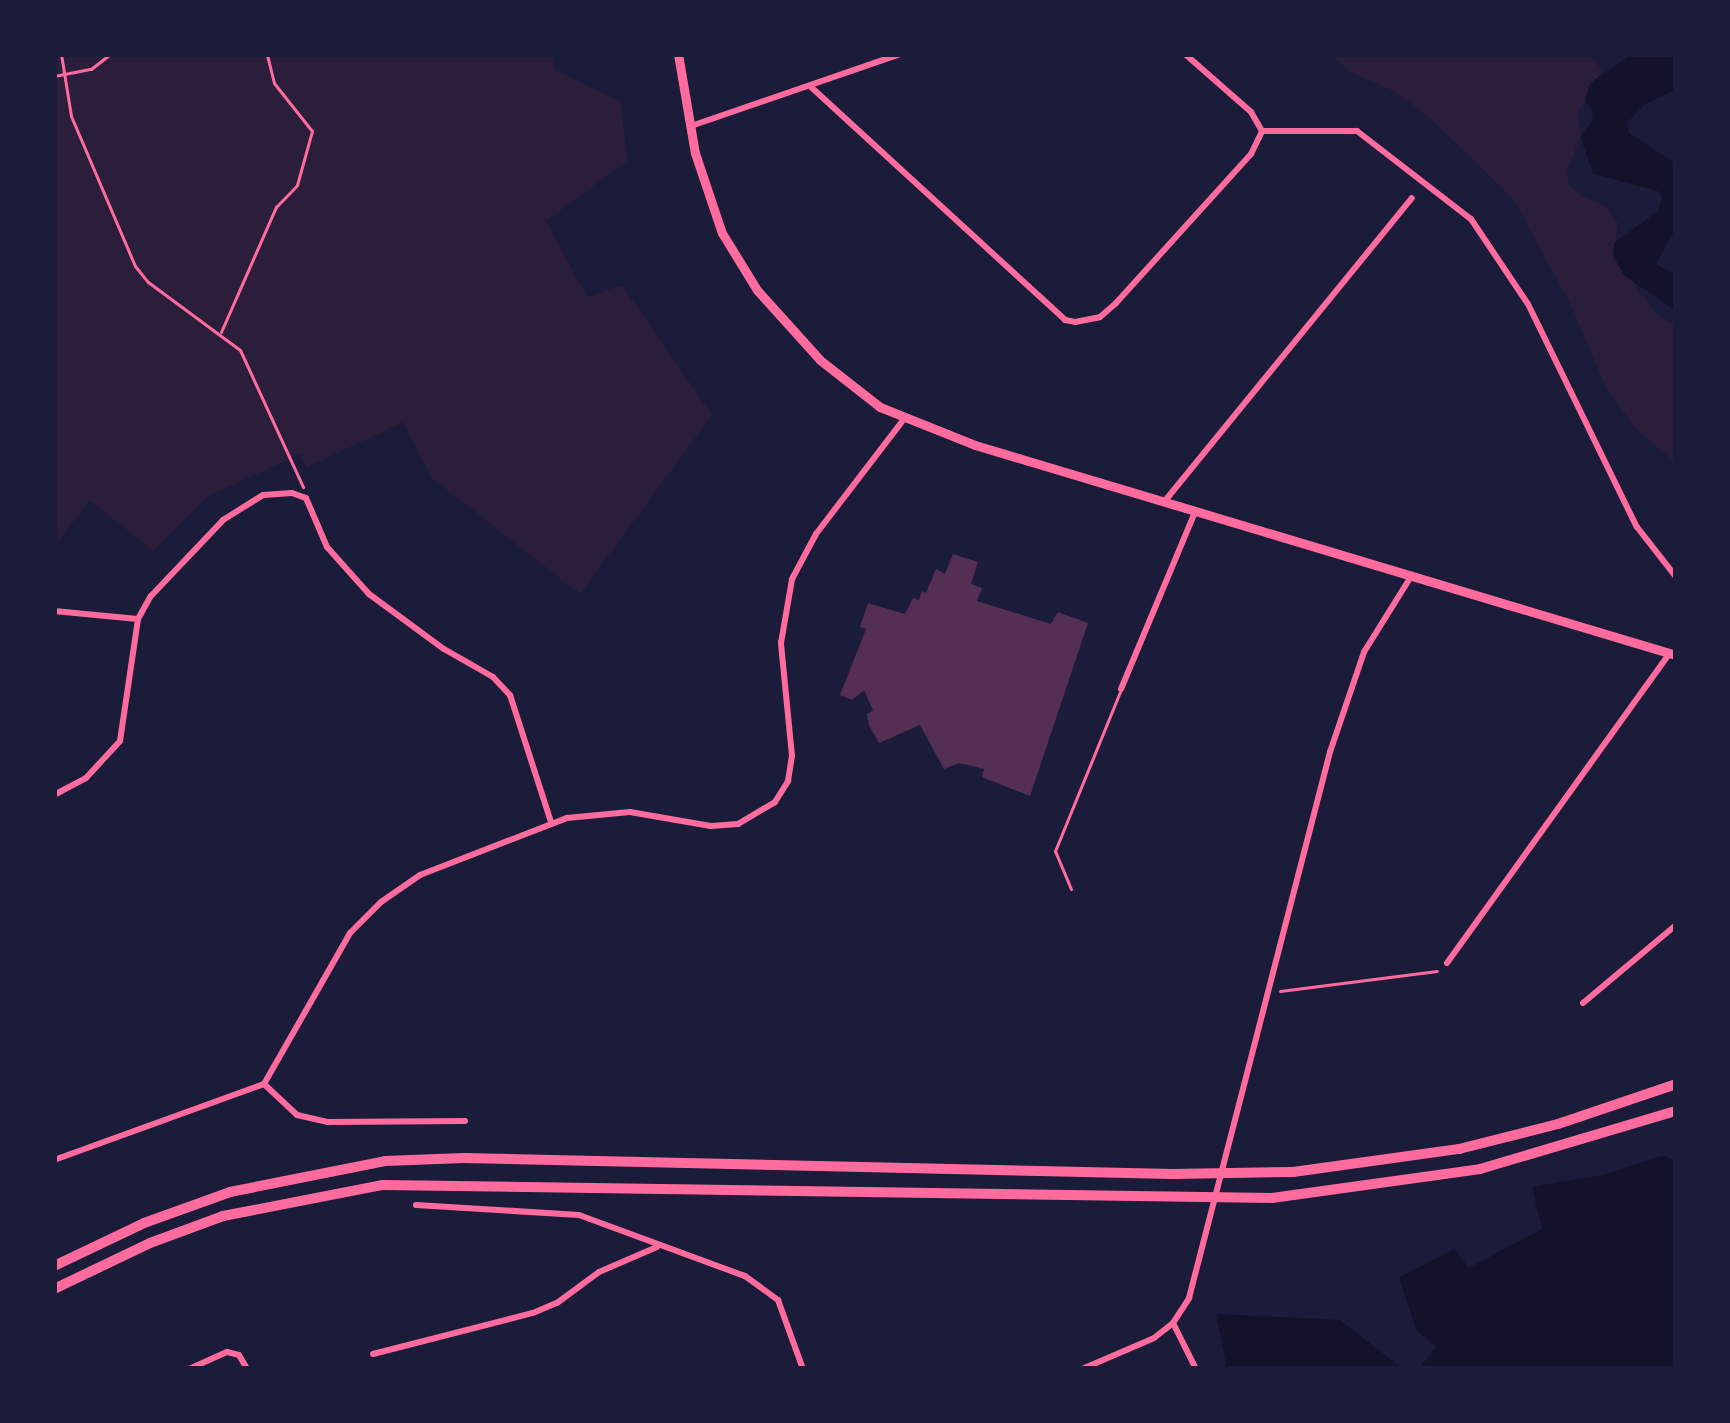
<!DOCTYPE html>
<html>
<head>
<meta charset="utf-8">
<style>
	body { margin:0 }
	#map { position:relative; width:1730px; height:1423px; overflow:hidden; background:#1b1b3a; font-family:"DM Sans",sans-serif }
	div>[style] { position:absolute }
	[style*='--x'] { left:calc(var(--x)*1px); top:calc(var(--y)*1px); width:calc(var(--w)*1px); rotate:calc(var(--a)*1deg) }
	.green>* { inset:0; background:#2a1e3b }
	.water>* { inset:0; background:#12122b }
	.building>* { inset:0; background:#542f53 }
	.path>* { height:3px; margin:-1.5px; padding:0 1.5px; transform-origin:1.5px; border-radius:1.5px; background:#ff6b9d }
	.service>* { height:3px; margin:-1.5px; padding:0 1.5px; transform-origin:1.5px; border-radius:1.5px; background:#ff6b9d }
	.minor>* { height:6px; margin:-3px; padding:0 3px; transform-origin:3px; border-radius:3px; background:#ff6b9d }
	.secondary>* { height:9px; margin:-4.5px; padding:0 4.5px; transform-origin:4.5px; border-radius:4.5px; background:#ff6b9d }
	.motorway>* { height:10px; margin:-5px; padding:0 5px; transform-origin:5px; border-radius:5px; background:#ff6b9d }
	span { translate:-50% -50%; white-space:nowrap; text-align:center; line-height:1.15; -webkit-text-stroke:12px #1b1b3a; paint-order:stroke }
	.frame { position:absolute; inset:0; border:57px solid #1b1b3a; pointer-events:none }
</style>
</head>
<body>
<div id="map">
	<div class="green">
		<i style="clip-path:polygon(54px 54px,551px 54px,556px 71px,620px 101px,628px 160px,546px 221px,587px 297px,622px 285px,712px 415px,580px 594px,432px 478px,403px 422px,306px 468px,300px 454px,207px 497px,153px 551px,90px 500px,54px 547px)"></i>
		<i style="clip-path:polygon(1333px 54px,1591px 57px,1602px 69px,1600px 84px,1578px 111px,1581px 135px,1567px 171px,1569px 184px,1581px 196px,1606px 207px,1618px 223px,1616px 243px,1635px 285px,1658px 316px,1676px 325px,1676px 463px,1635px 428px,1606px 387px,1571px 305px,1514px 200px,1430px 118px,1394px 91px,1348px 71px)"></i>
	</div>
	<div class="water">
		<i style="clip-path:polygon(1632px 54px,1676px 54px,1676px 89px,1645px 104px,1628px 122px,1628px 132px,1676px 164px,1676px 228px,1656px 264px,1676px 275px,1676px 311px,1625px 276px,1613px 257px,1614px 243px,1658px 211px,1662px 197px,1658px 191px,1593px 174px,1581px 137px,1592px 121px,1593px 111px,1585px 100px,1590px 83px)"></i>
		<i style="clip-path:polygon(1665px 1155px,1676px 1162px,1676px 1369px,1421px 1366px,1436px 1347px,1416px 1329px,1399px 1278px,1454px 1249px,1469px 1268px,1542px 1229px,1532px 1187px,1603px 1175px)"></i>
		<i style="clip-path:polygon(1216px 1314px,1340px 1320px,1403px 1369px,1227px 1369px)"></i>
	</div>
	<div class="building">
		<i style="clip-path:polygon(953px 554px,978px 562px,971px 584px,982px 588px,977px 601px,1051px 624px,1058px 612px,1088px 623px,1030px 796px,982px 777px,984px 769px,959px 763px,944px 769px,920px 725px,879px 743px,869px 725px,867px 714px,873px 710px,864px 690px,852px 700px,840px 695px,866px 629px,860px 627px,868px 603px,905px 614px,913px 598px,919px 600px,922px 591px,926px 593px,936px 569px,945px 574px)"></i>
	</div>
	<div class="path">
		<i style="--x:61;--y:54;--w:63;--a:80.8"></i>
		<i style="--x:71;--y:116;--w:163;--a:66.9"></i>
		<i style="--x:135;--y:266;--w:21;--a:51"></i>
		<i style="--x:148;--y:282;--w:114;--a:36.5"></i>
		<i style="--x:240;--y:350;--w:151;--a:65.3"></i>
		<i style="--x:54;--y:76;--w:38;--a:-11"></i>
		<i style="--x:91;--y:69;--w:24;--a:-38"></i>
		<i style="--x:221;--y:332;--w:137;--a:-66.3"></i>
		<i style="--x:276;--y:207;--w:30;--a:-46"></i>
		<i style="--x:297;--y:185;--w:56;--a:-74.5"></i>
		<i style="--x:312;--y:131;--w:61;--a:-128.4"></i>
		<i style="--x:274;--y:83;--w:30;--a:-104"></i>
		<i style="--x:1280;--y:991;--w:158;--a:-7.3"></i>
	</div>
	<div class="service">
		<i style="--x:1071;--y:889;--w:41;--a:-112.8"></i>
		<i style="--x:1055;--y:851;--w:172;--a:-67.8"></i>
	</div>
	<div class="minor">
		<i style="--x:1185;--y:54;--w:88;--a:41.3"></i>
		<i style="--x:1251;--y:112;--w:22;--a:60"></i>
		<i style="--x:811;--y:87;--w:345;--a:42.5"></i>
		<i style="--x:1065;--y:320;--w:10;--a:11"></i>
		<i style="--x:1075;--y:322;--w:25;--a:-11"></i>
		<i style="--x:1100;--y:317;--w:21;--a:-41"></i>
		<i style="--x:1116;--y:303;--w:201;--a:-47.8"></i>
		<i style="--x:1251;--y:154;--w:25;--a:-64"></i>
		<i style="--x:691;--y:126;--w:221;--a:-19"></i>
		<i style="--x:1262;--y:131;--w:95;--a:0"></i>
		<i style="--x:1357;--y:131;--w:144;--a:37.7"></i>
		<i style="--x:1471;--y:219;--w:102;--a:56.2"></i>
		<i style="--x:1528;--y:304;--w:248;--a:64"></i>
		<i style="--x:1637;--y:527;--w:63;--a:52"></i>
		<i style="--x:1164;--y:502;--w:392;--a:-50.8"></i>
		<i style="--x:54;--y:611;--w:84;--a:5.4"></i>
		<i style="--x:1121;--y:689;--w:192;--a:-67.3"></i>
		<i style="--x:54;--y:795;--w:36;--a:-28"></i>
		<i style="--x:86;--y:778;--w:50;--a:-47.4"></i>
		<i style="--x:120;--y:741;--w:123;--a:-81.6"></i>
		<i style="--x:138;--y:619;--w:26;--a:-61"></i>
		<i style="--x:151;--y:596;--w:105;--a:-46.5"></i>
		<i style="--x:223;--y:520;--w:47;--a:-32"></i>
		<i style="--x:263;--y:495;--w:29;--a:-4"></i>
		<i style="--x:292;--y:493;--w:15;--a:20"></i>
		<i style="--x:306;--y:498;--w:53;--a:66.8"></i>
		<i style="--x:327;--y:547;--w:63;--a:48.2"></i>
		<i style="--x:369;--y:594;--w:93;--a:36.3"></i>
		<i style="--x:444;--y:649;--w:56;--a:29.7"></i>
		<i style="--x:493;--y:677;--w:25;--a:47"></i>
		<i style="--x:510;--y:695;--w:133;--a:72.1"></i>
		<i style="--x:1447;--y:963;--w:380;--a:-54.3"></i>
		<i style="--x:1583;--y:1003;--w:121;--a:-40"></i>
		<i style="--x:264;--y:1084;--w:174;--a:-60.3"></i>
		<i style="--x:350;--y:933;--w:44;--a:-45"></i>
		<i style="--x:381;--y:902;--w:47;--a:-34.7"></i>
		<i style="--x:420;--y:875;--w:158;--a:-21.2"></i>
		<i style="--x:567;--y:818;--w:63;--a:-5.4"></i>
		<i style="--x:630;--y:812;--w:82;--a:9.8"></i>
		<i style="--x:711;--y:826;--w:27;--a:-4"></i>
		<i style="--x:738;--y:824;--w:43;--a:-30.7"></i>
		<i style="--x:775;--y:802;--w:25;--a:-58"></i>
		<i style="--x:788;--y:781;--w:25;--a:-81"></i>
		<i style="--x:792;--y:756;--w:114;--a:-95.6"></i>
		<i style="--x:781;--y:643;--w:65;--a:-80.2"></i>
		<i style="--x:792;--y:579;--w:51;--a:-61.9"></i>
		<i style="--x:816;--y:534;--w:145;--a:-52.6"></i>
		<i style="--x:264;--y:1084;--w:45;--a:43.2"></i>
		<i style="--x:297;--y:1115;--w:32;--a:13"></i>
		<i style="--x:328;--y:1122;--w:137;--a:-0.4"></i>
		<i style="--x:54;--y:1160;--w:223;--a:-19.9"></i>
		<i style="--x:416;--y:1205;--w:163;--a:3.5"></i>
		<i style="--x:579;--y:1215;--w:177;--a:20.2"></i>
		<i style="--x:745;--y:1276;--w:41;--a:36"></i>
		<i style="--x:778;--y:1300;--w:73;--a:70.1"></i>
		<i style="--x:1173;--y:1323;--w:51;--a:63.4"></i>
		<i style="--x:373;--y:1354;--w:165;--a:-14.4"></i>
		<i style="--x:533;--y:1313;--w:26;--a:-23"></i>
		<i style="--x:557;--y:1303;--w:52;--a:-36.4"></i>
		<i style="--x:599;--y:1272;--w:63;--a:-23.3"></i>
		<i style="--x:189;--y:1369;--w:42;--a:-24.1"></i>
		<i style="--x:227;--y:1352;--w:12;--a:14"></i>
		<i style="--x:239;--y:1355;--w:16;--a:60"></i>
		<i style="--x:1082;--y:1369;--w:78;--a:-23.3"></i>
		<i style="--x:1154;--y:1338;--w:24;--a:-38"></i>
		<i style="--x:1173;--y:1323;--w:30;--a:-57"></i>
		<i style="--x:1189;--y:1298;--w:564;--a:-75.52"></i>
		<i style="--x:1330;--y:752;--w:106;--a:-71.2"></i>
		<i style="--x:1364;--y:652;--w:91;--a:-58.1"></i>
	</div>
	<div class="secondary">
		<i style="--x:678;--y:54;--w:100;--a:80.3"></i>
		<i style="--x:695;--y:153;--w:84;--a:71.4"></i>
		<i style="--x:722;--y:233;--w:67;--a:58.4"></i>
		<i style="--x:757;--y:290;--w:94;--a:48"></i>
		<i style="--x:820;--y:360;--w:76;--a:38.1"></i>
		<i style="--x:880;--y:407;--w:102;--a:21.8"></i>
		<i style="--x:975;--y:445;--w:732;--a:16.68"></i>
	</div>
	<div class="motorway">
		<i style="--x:54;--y:1266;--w:100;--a:-25.5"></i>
		<i style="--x:144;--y:1223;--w:91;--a:-19.8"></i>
		<i style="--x:230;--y:1192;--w:158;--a:-11.3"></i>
		<i style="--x:385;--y:1161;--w:79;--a:-2.2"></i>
		<i style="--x:464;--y:1158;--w:709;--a:1.29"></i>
		<i style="--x:1173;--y:1174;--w:120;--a:-1"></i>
		<i style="--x:1293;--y:1172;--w:168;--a:-7.9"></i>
		<i style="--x:1459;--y:1149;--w:102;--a:-14.2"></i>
		<i style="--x:1558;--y:1124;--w:125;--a:-18.7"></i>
		<i style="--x:54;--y:1289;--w:106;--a:-25.6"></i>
		<i style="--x:150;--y:1243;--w:78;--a:-20.3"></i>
		<i style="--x:223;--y:1216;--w:163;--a:-11"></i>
		<i style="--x:383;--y:1185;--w:889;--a:0.84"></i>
		<i style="--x:1272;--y:1198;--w:210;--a:-7.9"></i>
		<i style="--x:1480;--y:1169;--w:204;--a:-16.5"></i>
	</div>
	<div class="frame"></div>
</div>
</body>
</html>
